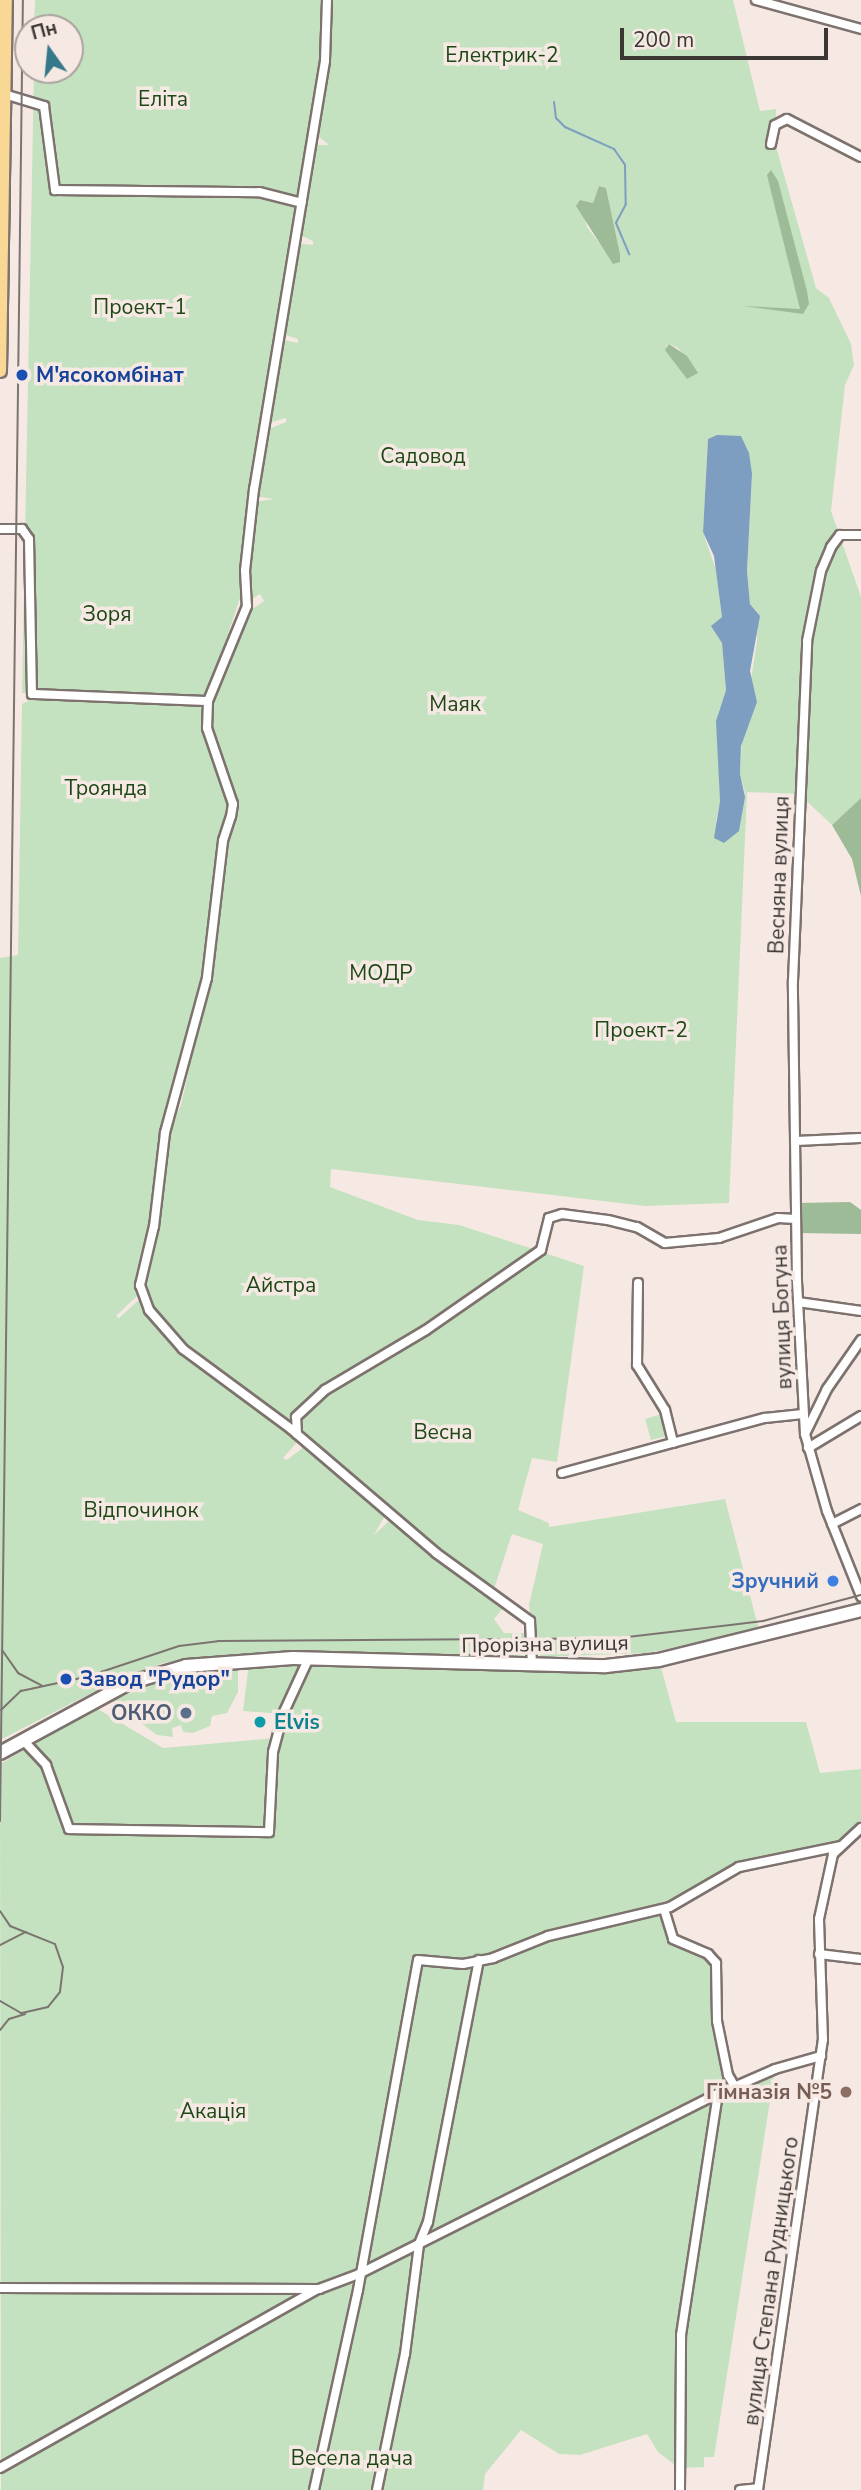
<!DOCTYPE html>
<html>
<head>
<meta charset="utf-8">
<style>
	body { margin:0 }
	#map { position:relative; width:861px; height:2490px; overflow:hidden; background:#f6e9e4; font-family:"Nunito Sans",sans-serif }
	div>[style] { position:absolute }
	[style*='--x'] { left:calc(var(--x)*1px); top:calc(var(--y)*1px); width:calc(var(--w)*1px); rotate:calc(var(--a)*1deg) }
	.green>* { inset:0; background:#c4e2bf }
	.forest>* { inset:0; background:#9cbb96 }
	.water>* { inset:0; background:#7d9ec0 }
	.stream>* { height:2px; margin:-1px; padding:0 1px; transform-origin:1px; border-radius:1px; background:#7d9ec0 }
	.roads { filter:drop-shadow(2px 0 #7d726e) drop-shadow(-2px 0 #7d726e) drop-shadow(0 2px #7d726e) drop-shadow(0 -2px #7d726e) }
	.street>* { height:8px; margin:-4px; padding:0 4px; transform-origin:4px; border-radius:4px; background:#fff }
	.secondary>* { height:12px; margin:-6px; padding:0 6px; transform-origin:6px; border-radius:6px; background:#fff }
	.primary>* { height:12px; margin:-6px; padding:0 6px; transform-origin:6px; border-radius:6px; background:#f8d894 }
	.tram>* { height:2px; margin:-1px; padding:0 1px; transform-origin:1px; border-radius:1px; background:#7b7471 }
	.dots>* { width:19px; height:19px; translate:-50% -50%; box-sizing:border-box; border:4px solid #f6e9e4; border-radius:50% }
	span { translate:-50% -50%; white-space:nowrap; text-align:center; line-height:1.15; -webkit-text-stroke:7px #f6e9e4; paint-order:stroke }
	.park-label { font-size:21px; color:#1d4715 }
	.transit-label { font-size:21px; color:#164399; font-weight:700 }
	.left { translate:0 -50%; text-align:left }
	.street-label { font-size:21px; color:#3b3735 }
	.shop-label { font-size:21px; color:#366cbe; font-weight:700 }
	.right { translate:-100% -50%; text-align:right }
	.service-label { font-size:21px; color:#4e5e75; font-weight:700 }
	.culture-label { font-size:21px; color:#0d838f; font-weight:700 }
	.education-label { font-size:21px; color:#785e54; font-weight:700 }
	.north { position:absolute; left:14px; top:14px; width:70px; height:70px; box-sizing:border-box; background:#f6e9e4; border:2px solid #aba29e; border-radius:50%; rotate:345deg; font-size:19px; font-weight:700; line-height:28px; text-align:center; color:#3b3735 }
	.north::after { content:''; display:block; margin:auto; width:24px; height:32px; background:#357889; clip-path:polygon(50% 0,100% 100%,50% 72%,0 100%) }
	.scale { position:absolute; left:620px; top:28px; width:208px; height:32px; box-sizing:border-box; border:4px solid #3b3735; border-top:0; padding-left:9px; font-size:21px; line-height:24px; white-space:nowrap; color:#3b3735; -webkit-text-stroke:5px #f6e9e4; paint-order:stroke }
</style>
</head>
<body>
<div id="map">
	<div class="green">
		<i style="clip-path:polygon(35px 0,324px 0,321px 60px,259px 430px,241px 595px,208px 694px,202px 697px,22px 693px,34px 70px,70px 70px,70px 28px,34px 28px)"></i>
		<i style="clip-path:polygon(evenodd,331px 0,733px 0,760px 111px,776px 109px,775px 143px,816px 288px,829px 298px,851px 344px,854px 365px,845px 385px,831px 511px,861px 597px,861px 798px,832px 825px,799px 794px,747px 792px,729px 1203px,645px 1206px,331px 1169px,330px 1187px,418px 1220px,459px 1225px,536px 1250px,396px 1346px,324px 1387px,292px 1417px,290px 1426px,187px 1350px,157px 1320px,142px 1285px,167px 1134px,181px 1105px,210px 978px,226px 841px,234px 817px,210px 727px,211px 699px,248px 612px,264px 601px,260px 594px,249px 601px,247px 593px,255px 502px,274px 499px,255px 496px,264px 431px,286px 422px,286px 418px,265px 424px,280px 339px,298px 343px,298px 339px,282px 334px,297px 243px,313px 245px,313px 241px,300px 235px,313px 145px,329px 145px,316px 134px,331px 0,599px 186px,606px 188px,620px 254px,603px 248px,587px 227px,580px 200px,593px 203px,599px 186px,331px 0,670px 344px,678px 348px,697px 372px,687px 378px,666px 346px,670px 344px,331px 0,708px 439px,752px 474px,747px 571px,750px 604px,758px 613px,757px 641px,742px 739px,740px 774px,745px 793px,739px 831px,716px 822px,720px 801px,718px 714px,726px 690px,722px 643px,712px 626px,722px 617px,716px 570px,703px 532px,708px 439px)"></i>
		<i style="clip-path:polygon(30px 700px,201px 706px,204px 730px,229px 802px,203px 978px,175px 1096px,138px 1295px,116px 1316px,119px 1318px,140px 1299px,154px 1327px,298px 1441px,283px 1458px,287px 1460px,305px 1446px,386px 1514px,374px 1535px,391px 1519px,503px 1608px,494px 1619px,504px 1633px,528px 1633px,524px 1656px,236px 1654px,163px 1663px,103px 1687px,0 1740px,0 958px,18px 955px,22px 704px)"></i>
		<i style="clip-path:polygon(542px 1252px,584px 1266px,557px 1462px,532px 1458px,518px 1510px,549px 1523px,549px 1527px,725px 1499px,759px 1630px,647px 1653px,541px 1657px,535px 1647px,529px 1605px,543px 1544px,512px 1534px,493px 1592px,299px 1434px,297px 1421px,328px 1392px)"></i>
		<i style="clip-path:polygon(662px 1414px,667px 1436px,651px 1440px,645px 1419px)"></i>
		<i style="clip-path:polygon(299px 1659px,458px 1664px,659px 1660px,676px 1722px,806px 1722px,820px 1773px,861px 1769px,861px 1828px,840px 1846px,739px 1867px,664px 1909px,669px 1935px,713px 1959px,715px 1996px,734px 2086px,775px 2069px,714px 2457px,704px 2457px,704px 2467px,679px 2468px,658px 2452px,647px 2434px,580px 2455px,559px 2454px,521px 2430px,485px 2474px,483px 2490px,1px 2490px,0 1764px,96px 1708px,163px 1748px,276px 1738px,283px 1714px,243px 1711px,249px 1663px,263px 1668px,289px 1667px)"></i>
		<i style="clip-path:polygon(238px 1667px,238px 1692px,227px 1713px,212px 1716px,210px 1726px,193px 1733px,183px 1732px,181px 1725px,172px 1728px,173px 1737px,157px 1735px,111px 1701px,166px 1679px)"></i>
	</div>
	<div class="forest">
		<i style="clip-path:polygon(771px 170px,778px 181px,807px 291px,809px 304px,803px 314px,743px 306px,800px 309px,767px 175px)"></i>
		<i style="clip-path:polygon(599px 186px,606px 188px,620px 254px,620px 262px,613px 264px,576px 206px,580px 200px,593px 203px)"></i>
		<i style="clip-path:polygon(669px 344px,687px 356px,698px 373px,687px 379px,665px 350px)"></i>
		<i style="clip-path:polygon(861px 798px,861px 896px,852px 859px,832px 825px)"></i>
		<i style="clip-path:polygon(850px 1202px,861px 1210px,861px 1234px,797px 1233px,796px 1203px)"></i>
	</div>
	<div class="water">
		<i style="clip-path:polygon(717px 435px,741px 436px,749px 453px,752px 474px,747px 571px,750px 604px,760px 616px,750px 671px,757px 702px,741px 746px,740px 774px,745px 797px,739px 831px,724px 843px,714px 838px,720px 801px,716px 721px,726px 690px,722px 643px,711px 626px,722px 617px,714px 556px,703px 532px,708px 439px)"></i>
	</div>
	<div class="stream">
		<i style="--x:554;--y:102;--w:16;--a:83"></i>
		<i style="--x:556;--y:118;--w:13;--a:45"></i>
		<i style="--x:565;--y:127;--w:54;--a:24.2"></i>
		<i style="--x:614;--y:149;--w:19;--a:55"></i>
		<i style="--x:625;--y:165;--w:39;--a:89"></i>
		<i style="--x:626;--y:204;--w:21;--a:118"></i>
		<i style="--x:616;--y:223;--w:34;--a:67"></i>
	</div>
	<div class="roads">
		<div class="street">
			<i style="--x:327;--y:0;--w:61;--a:91.9"></i>
			<i style="--x:325;--y:61;--w:434;--a:99.4"></i>
			<i style="--x:254;--y:489;--w:81;--a:96.3"></i>
			<i style="--x:245;--y:570;--w:36;--a:87"></i>
			<i style="--x:247;--y:606;--w:103;--a:112.3"></i>
			<i style="--x:208;--y:701;--w:27;--a:92"></i>
			<i style="--x:207;--y:728;--w:80;--a:71.1"></i>
			<i style="--x:233;--y:804;--w:12;--a:99"></i>
			<i style="--x:231;--y:816;--w:26;--a:108"></i>
			<i style="--x:223;--y:841;--w:138;--a:96.7"></i>
			<i style="--x:207;--y:978;--w:161;--a:105.2"></i>
			<i style="--x:165;--y:1133;--w:94;--a:96.7"></i>
			<i style="--x:154;--y:1226;--w:61;--a:103.3"></i>
			<i style="--x:140;--y:1285;--w:27;--a:70"></i>
			<i style="--x:149;--y:1310;--w:52;--a:48.9"></i>
			<i style="--x:183;--y:1349;--w:134;--a:36.5"></i>
			<i style="--x:291;--y:1429;--w:191;--a:40.5"></i>
			<i style="--x:436;--y:1553;--w:116;--a:35.9"></i>
			<i style="--x:530;--y:1621;--w:44;--a:87.4"></i>
			<i style="--x:756;--y:0;--w:109;--a:15.4"></i>
			<i style="--x:4;--y:94;--w:42;--a:16.7"></i>
			<i style="--x:44;--y:106;--w:85;--a:82.5"></i>
			<i style="--x:55;--y:190;--w:204;--a:0.6"></i>
			<i style="--x:259;--y:192;--w:44;--a:14.3"></i>
			<i style="--x:771;--y:144;--w:19;--a:-78"></i>
			<i style="--x:775;--y:125;--w:13;--a:-27"></i>
			<i style="--x:787;--y:119;--w:83;--a:27.2"></i>
			<i style="--x:0;--y:529;--w:22;--a:0"></i>
			<i style="--x:22;--y:529;--w:12;--a:55"></i>
			<i style="--x:29;--y:539;--w:155;--a:88.9"></i>
			<i style="--x:32;--y:694;--w:176;--a:2.3"></i>
			<i style="--x:795;--y:1141;--w:66;--a:-2.6"></i>
			<i style="--x:638;--y:1283;--w:82;--a:90.7"></i>
			<i style="--x:637;--y:1365;--w:53;--a:58.1"></i>
			<i style="--x:665;--y:1410;--w:34;--a:76"></i>
			<i style="--x:798;--y:1302;--w:64;--a:8.1"></i>
			<i style="--x:861;--y:1340;--w:60;--a:124.8"></i>
			<i style="--x:827;--y:1389;--w:50;--a:116.1"></i>
			<i style="--x:805;--y:1434;--w:80;--a:74.1"></i>
			<i style="--x:827;--y:1511;--w:92;--a:68.2"></i>
			<i style="--x:297;--y:1434;--w:17;--a:-93"></i>
			<i style="--x:296;--y:1417;--w:40;--a:-43"></i>
			<i style="--x:325;--y:1390;--w:117;--a:-30.7"></i>
			<i style="--x:426;--y:1330;--w:140;--a:-34.8"></i>
			<i style="--x:541;--y:1250;--w:33;--a:-76"></i>
			<i style="--x:549;--y:1218;--w:14;--a:-17"></i>
			<i style="--x:562;--y:1214;--w:46;--a:7.4"></i>
			<i style="--x:608;--y:1220;--w:30;--a:14"></i>
			<i style="--x:637;--y:1227;--w:32;--a:30"></i>
			<i style="--x:665;--y:1243;--w:54;--a:-5.3"></i>
			<i style="--x:719;--y:1238;--w:62;--a:-18.7"></i>
			<i style="--x:778;--y:1218;--w:18;--a:3"></i>
			<i style="--x:805;--y:1434;--w:152;--a:-93"></i>
			<i style="--x:797;--y:1282;--w:301;--a:-90.8"></i>
			<i style="--x:793;--y:981;--w:340;--a:-87.6"></i>
			<i style="--x:807;--y:641;--w:71;--a:-78.7"></i>
			<i style="--x:821;--y:571;--w:26;--a:-67"></i>
			<i style="--x:831;--y:547;--w:15;--a:-53"></i>
			<i style="--x:840;--y:535;--w:21;--a:0"></i>
			<i style="--x:808;--y:1448;--w:62;--a:-31.1"></i>
			<i style="--x:562;--y:1473;--w:210;--a:-15.2"></i>
			<i style="--x:765;--y:1418;--w:38;--a:-6"></i>
			<i style="--x:832;--y:1524;--w:33;--a:-27"></i>
			<i style="--x:23;--y:1740;--w:34;--a:47"></i>
			<i style="--x:46;--y:1765;--w:68;--a:70.2"></i>
			<i style="--x:69;--y:1829;--w:200;--a:0.9"></i>
			<i style="--x:269;--y:1832;--w:80;--a:-87.1"></i>
			<i style="--x:273;--y:1752;--w:39;--a:-75"></i>
			<i style="--x:283;--y:1714;--w:60;--a:-65.2"></i>
			<i style="--x:664;--y:1909;--w:31;--a:73"></i>
			<i style="--x:673;--y:1939;--w:38;--a:23"></i>
			<i style="--x:708;--y:1954;--w:12;--a:48"></i>
			<i style="--x:716;--y:1963;--w:58;--a:89"></i>
			<i style="--x:717;--y:2021;--w:55;--a:78.5"></i>
			<i style="--x:728;--y:2075;--w:14;--a:60"></i>
			<i style="--x:819;--y:1954;--w:42;--a:6.8"></i>
			<i style="--x:0;--y:2288;--w:319;--a:0.2"></i>
			<i style="--x:319;--y:2289;--w:43;--a:-20.6"></i>
			<i style="--x:359;--y:2274;--w:392;--a:-26.7"></i>
			<i style="--x:709;--y:2098;--w:72;--a:-23.7"></i>
			<i style="--x:775;--y:2069;--w:48;--a:-15.8"></i>
			<i style="--x:0;--y:2468;--w:363;--a:-29.4"></i>
			<i style="--x:314;--y:2490;--w:205;--a:-77.6"></i>
			<i style="--x:358;--y:2290;--w:335;--a:-79.7"></i>
			<i style="--x:418;--y:1960;--w:45;--a:5.1"></i>
			<i style="--x:463;--y:1964;--w:31;--a:-11"></i>
			<i style="--x:493;--y:1958;--w:59;--a:-21.8"></i>
			<i style="--x:548;--y:1936;--w:125;--a:-13.4"></i>
			<i style="--x:670;--y:1907;--w:80;--a:-30.1"></i>
			<i style="--x:739;--y:1867;--w:103;--a:-11.7"></i>
			<i style="--x:377;--y:2490;--w:139;--a:-78.4"></i>
			<i style="--x:405;--y:2354;--w:111;--a:-82.7"></i>
			<i style="--x:419;--y:2244;--w:24;--a:-68"></i>
			<i style="--x:428;--y:2222;--w:267;--a:-79"></i>
			<i style="--x:680;--y:2490;--w:155;--a:-89.6"></i>
			<i style="--x:681;--y:2335;--w:244;--a:-81.3"></i>
			<i style="--x:740;--y:2490;--w:18;--a:-6"></i>
			<i style="--x:758;--y:2490;--w:455;--a:-81.8"></i>
			<i style="--x:823;--y:2040;--w:121;--a:-91.9"></i>
			<i style="--x:819;--y:1919;--w:66;--a:-77.8"></i>
			<i style="--x:833;--y:1854;--w:38;--a:-43"></i>
		</div>
		<div class="secondary">
			<i style="--x:0;--y:1753;--w:147;--a:-28.5"></i>
			<i style="--x:129;--y:1683;--w:59;--a:-16.6"></i>
			<i style="--x:186;--y:1666;--w:107;--a:-4.3"></i>
			<i style="--x:293;--y:1658;--w:313;--a:1.5"></i>
			<i style="--x:606;--y:1666;--w:53;--a:-6.5"></i>
			<i style="--x:659;--y:1660;--w:208;--a:-13.9"></i>
		</div>
		<div class="primary">
			<i style="--x:0;--y:371;--w:371;--a:-89.1"></i>
		</div>
	</div>
	<div class="tram">
		<i style="--x:2;--y:1650;--w:28;--a:55"></i>
		<i style="--x:18;--y:1673;--w:27;--a:28"></i>
		<i style="--x:1;--y:1710;--w:28;--a:-44"></i>
		<i style="--x:21;--y:1691;--w:66;--a:-12.2"></i>
		<i style="--x:86;--y:1677;--w:98;--a:-18.4"></i>
		<i style="--x:179;--y:1646;--w:39;--a:-7"></i>
		<i style="--x:218;--y:1641;--w:401;--a:-0.4"></i>
		<i style="--x:619;--y:1638;--w:145;--a:-6.7"></i>
		<i style="--x:763;--y:1621;--w:101;--a:-14.9"></i>
		<i style="--x:0;--y:1821;--w:1821;--a:-89.28"></i>
		<i style="--x:0;--y:1911;--w:18;--a:56"></i>
		<i style="--x:10;--y:1926;--w:48;--a:21.8"></i>
		<i style="--x:55;--y:1944;--w:24;--a:71"></i>
		<i style="--x:63;--y:1967;--w:25;--a:97"></i>
		<i style="--x:60;--y:1992;--w:19;--a:129"></i>
		<i style="--x:48;--y:2007;--w:28;--a:167"></i>
		<i style="--x:21;--y:2013;--w:24;--a:-150"></i>
		<i style="--x:0;--y:1945;--w:29;--a:-27"></i>
		<i style="--x:0;--y:2030;--w:14;--a:-51"></i>
		<i style="--x:9;--y:2019;--w:17;--a:-17"></i>
	</div>
	<div class="dots">
		<i style="left:22px;top:375px;background:#1a4fb4"></i>
		<i style="left:833px;top:1581px;background:#3f7fe0"></i>
		<i style="left:66px;top:1679px;background:#1a4fb4"></i>
		<i style="left:186px;top:1713px;background:#5c6f8a"></i>
		<i style="left:260px;top:1722px;background:#0f9aa8"></i>
		<i style="left:846px;top:2092px;background:#8d6e63"></i>
	</div>
	<div class="park-label">
		<span style="left:502px;top:55px">Електрик-2</span>
		<span style="left:163px;top:99px">Еліта</span>
		<span style="left:140px;top:307px">Проект-1</span>
		<span style="left:423px;top:456px">Садовод</span>
		<span style="left:107px;top:614px">Зоря</span>
		<span style="left:455px;top:704px">Маяк</span>
		<span style="left:106px;top:788px">Троянда</span>
		<span style="left:381px;top:973px">МОДР</span>
		<span style="left:641px;top:1030px">Проект-2</span>
		<span style="left:281px;top:1285px">Айстра</span>
		<span style="left:443px;top:1432px">Весна</span>
		<span style="left:141px;top:1510px">Відпочинок</span>
		<span style="left:213px;top:2111px">Акація</span>
		<span style="left:352px;top:2458px">Весела дача</span>
	</div>
	<div class="transit-label">
		<span class="left" style="left:36px;top:375px">М'ясокомбінат</span>
		<span class="left" style="left:80px;top:1679px">Завод "Рудор"</span>
	</div>
	<div class="street-label">
		<span style="left:779px;top:875px;rotate:-88deg">Весняна вулиця</span>
		<span style="left:782px;top:1317px;rotate:-92deg">вулиця Богуна</span>
		<span style="left:545px;top:1644px;rotate:-1deg">Прорізна вулиця</span>
		<span style="left:771px;top:2281px;rotate:-82deg">вулиця Степана Рудницького</span>
	</div>
	<div class="shop-label">
		<span class="right" style="left:819px;top:1581px">Зручний</span>
	</div>
	<div class="service-label">
		<span class="right" style="left:172px;top:1713px">ОККО</span>
	</div>
	<div class="culture-label">
		<span class="left" style="left:274px;top:1722px">Elvis</span>
	</div>
	<div class="education-label">
		<span class="right" style="left:832px;top:2092px">Гімназія №5</span>
	</div>
	<div class="north">Пн</div>
	<div class="scale">200 m</div>
</div>
</body>
</html>
